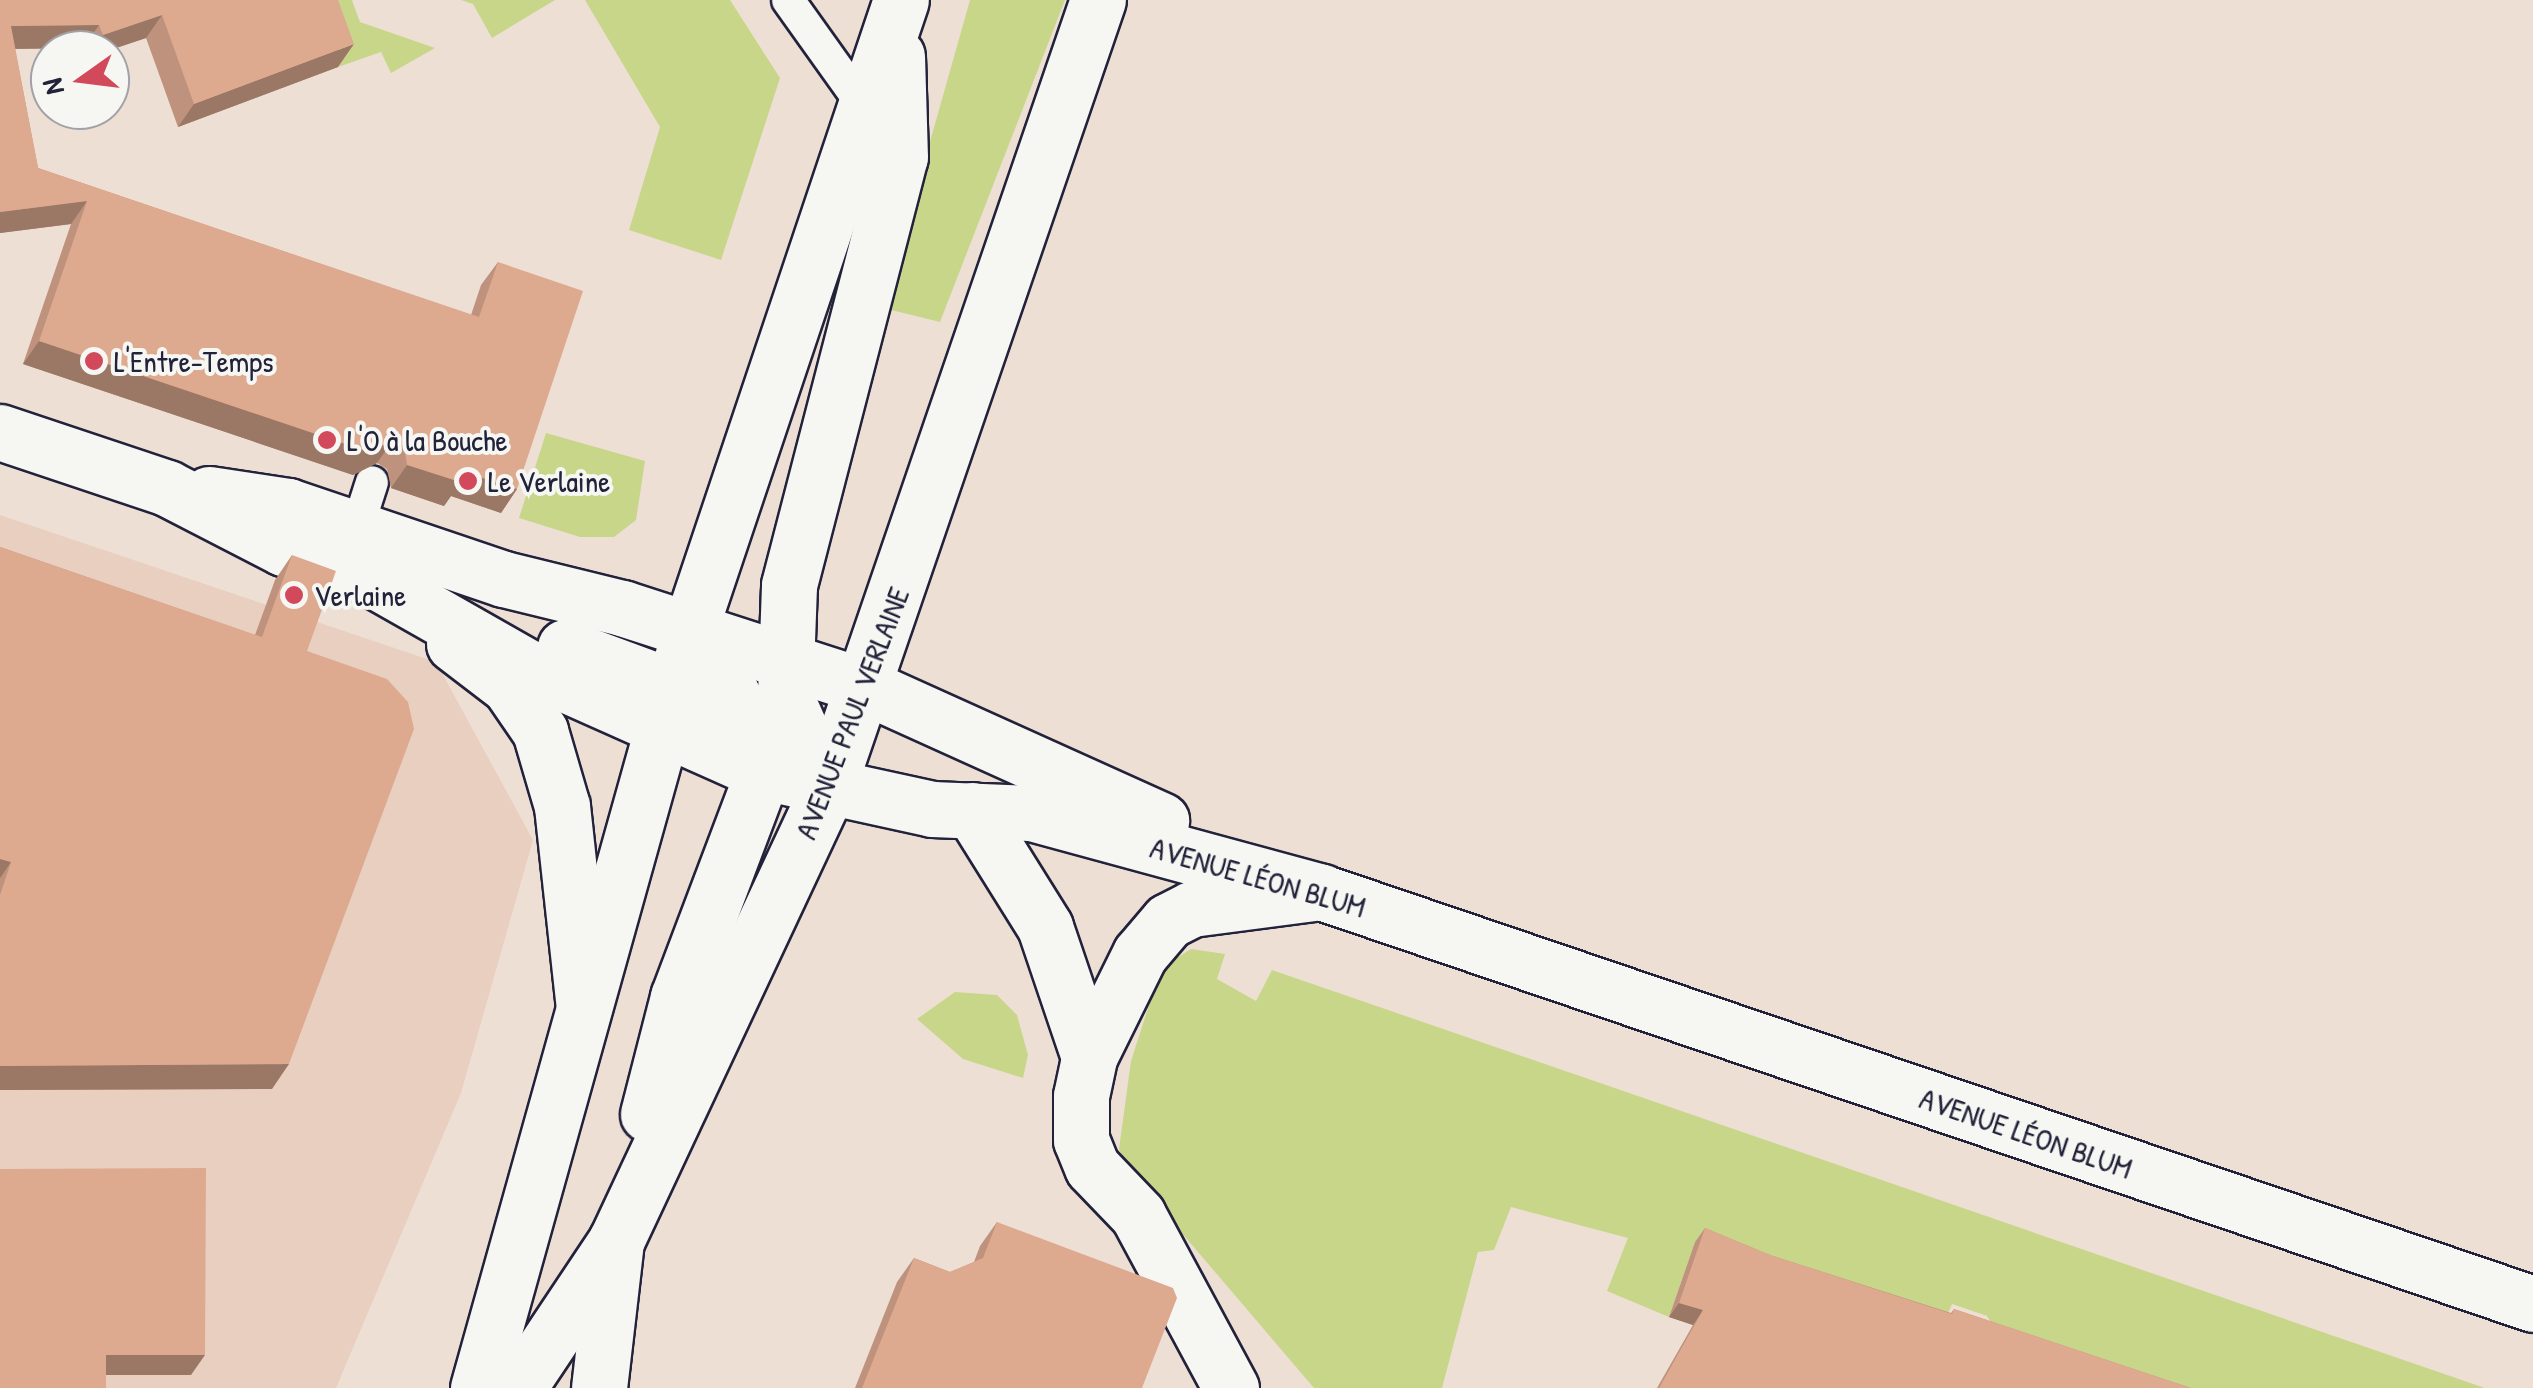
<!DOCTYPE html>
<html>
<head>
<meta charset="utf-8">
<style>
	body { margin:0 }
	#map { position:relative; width:2533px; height:1388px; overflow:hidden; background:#eedfd5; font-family:"Patrick Hand",sans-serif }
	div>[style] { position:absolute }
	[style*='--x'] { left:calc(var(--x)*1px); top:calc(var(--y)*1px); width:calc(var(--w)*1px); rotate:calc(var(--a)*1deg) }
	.built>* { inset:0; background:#e9cfc0 }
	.green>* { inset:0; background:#c8d68a }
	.roads { filter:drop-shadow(2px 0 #22223b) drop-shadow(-2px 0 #22223b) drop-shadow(0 2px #22223b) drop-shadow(0 -2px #22223b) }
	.service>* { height:32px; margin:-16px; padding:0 16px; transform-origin:16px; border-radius:16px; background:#f6f6f2 }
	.minor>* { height:55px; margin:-27.5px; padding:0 27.5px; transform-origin:27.5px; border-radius:27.5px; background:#f6f6f2 }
	.tertiary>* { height:55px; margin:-27.5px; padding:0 27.5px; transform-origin:27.5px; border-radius:27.5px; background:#f6f6f2 }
	.secondary>* { height:55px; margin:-27.5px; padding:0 27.5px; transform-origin:27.5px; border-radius:27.5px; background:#f6f6f2 }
	.wall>* { inset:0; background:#be927c }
	.shaded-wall>* { inset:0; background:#9b7765 }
	.building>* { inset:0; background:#ddaa90 }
	.dots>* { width:28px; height:28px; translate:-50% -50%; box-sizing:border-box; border:5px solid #f6f6f2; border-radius:50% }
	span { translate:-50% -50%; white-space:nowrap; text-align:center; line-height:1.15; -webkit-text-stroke:8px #f6f6f2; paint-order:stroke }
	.poi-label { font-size:30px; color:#22223b }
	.left { translate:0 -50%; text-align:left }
	.street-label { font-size:30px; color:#22223b }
	.north { position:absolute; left:30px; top:30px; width:100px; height:100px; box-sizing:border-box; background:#f6f6f2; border:2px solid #a1a1a9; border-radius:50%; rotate:256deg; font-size:28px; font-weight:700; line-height:40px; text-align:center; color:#22223b }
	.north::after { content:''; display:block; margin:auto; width:35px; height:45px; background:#d1495b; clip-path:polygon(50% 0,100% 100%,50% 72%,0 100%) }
</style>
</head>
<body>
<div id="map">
	<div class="built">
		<i style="clip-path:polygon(0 515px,436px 662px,533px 840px,461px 1093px,336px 1388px,0 1388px)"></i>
	</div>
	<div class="green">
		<i style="clip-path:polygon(314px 0,352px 0,360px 22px,435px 48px,391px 73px,381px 52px,338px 67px)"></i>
		<i style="clip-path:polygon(461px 0,555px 0,492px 38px,473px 4px)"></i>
		<i style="clip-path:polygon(585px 0,730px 0,780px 78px,721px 260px,629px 230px,660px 127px)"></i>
		<i style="clip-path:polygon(970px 0,1065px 0,940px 322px,883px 308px)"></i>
		<i style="clip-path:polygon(546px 433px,645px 461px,636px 520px,614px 537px,580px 537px,519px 518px)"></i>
		<i style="clip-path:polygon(1191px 949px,1225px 954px,1217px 979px,1256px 1001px,1272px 970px,2485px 1388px,2138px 1388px,2004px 1343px,1987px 1316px,1952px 1304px,1942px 1328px,1695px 1242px,1669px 1317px,1607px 1291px,1628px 1238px,1511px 1207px,1494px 1250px,1478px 1252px,1442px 1388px,1314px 1388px,1128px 1170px,1119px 1149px,1131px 1061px,1161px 968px)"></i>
		<i style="clip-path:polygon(955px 992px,997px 995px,1017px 1015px,1028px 1055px,1023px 1078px,963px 1059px,917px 1019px)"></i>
	</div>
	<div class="roads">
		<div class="service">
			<i style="--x:788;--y:0;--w:133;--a:54.5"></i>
			<i style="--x:357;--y:529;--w:49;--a:-72.3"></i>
		</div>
		<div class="minor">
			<i style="--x:454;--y:644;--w:69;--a:37.4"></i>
			<i style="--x:509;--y:686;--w:55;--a:55.4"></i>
			<i style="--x:540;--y:731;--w:78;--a:73.7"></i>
			<i style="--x:562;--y:806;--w:202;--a:83.8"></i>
			<i style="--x:972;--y:810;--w:138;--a:58"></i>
			<i style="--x:1045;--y:927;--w:137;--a:71.3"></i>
			<i style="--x:599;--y:1388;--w:148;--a:-83.4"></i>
			<i style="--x:1231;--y:1388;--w:196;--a:-118.3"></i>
			<i style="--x:1138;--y:1215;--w:66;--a:-133.8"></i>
			<i style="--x:1092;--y:1167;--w:29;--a:-112"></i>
			<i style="--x:1081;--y:1140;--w:44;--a:-90"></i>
			<i style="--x:1081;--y:1096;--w:40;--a:-78"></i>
			<i style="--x:1089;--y:1057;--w:115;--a:-63.7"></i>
			<i style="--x:1140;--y:954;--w:43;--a:-49.7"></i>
			<i style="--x:1168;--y:921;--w:27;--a:-27"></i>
			<i style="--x:1192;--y:909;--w:130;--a:-7.5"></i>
		</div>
		<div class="tertiary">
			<i style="--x:0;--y:432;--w:176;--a:18.5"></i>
			<i style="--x:167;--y:488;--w:131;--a:27.3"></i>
			<i style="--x:283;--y:548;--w:91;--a:18.6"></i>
			<i style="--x:369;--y:577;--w:184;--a:29.6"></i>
			<i style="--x:529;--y:668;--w:256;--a:24"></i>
			<i style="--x:763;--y:772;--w:173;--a:12.3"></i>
			<i style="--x:932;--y:809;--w:99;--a:2.3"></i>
			<i style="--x:1031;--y:813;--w:301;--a:15.2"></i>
			<i style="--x:1321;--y:892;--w:1280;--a:18.77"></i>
			<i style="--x:209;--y:494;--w:80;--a:8.6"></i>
			<i style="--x:288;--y:506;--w:228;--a:18.7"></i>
			<i style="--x:504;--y:579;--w:122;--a:13.8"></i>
			<i style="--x:622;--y:608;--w:256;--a:17.9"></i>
			<i style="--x:866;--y:687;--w:324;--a:24.3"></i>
			<i style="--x:565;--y:647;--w:115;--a:20.3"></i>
			<i style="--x:673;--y:687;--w:49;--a:8.3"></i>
		</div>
		<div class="secondary">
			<i style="--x:827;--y:790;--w:104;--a:-113.9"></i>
			<i style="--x:785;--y:695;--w:110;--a:-87.9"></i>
			<i style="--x:789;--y:585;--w:442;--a:-75.5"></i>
			<i style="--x:900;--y:157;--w:101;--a:-91.7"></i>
			<i style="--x:648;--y:1114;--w:121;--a:-75.6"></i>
			<i style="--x:678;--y:997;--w:241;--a:-69.3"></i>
			<i style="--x:763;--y:772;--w:82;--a:-111.5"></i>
			<i style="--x:733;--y:696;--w:80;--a:-122.7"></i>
			<i style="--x:478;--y:1388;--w:788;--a:-74.39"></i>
			<i style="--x:690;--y:629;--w:663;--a:-71.46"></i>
			<i style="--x:518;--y:1388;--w:177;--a:-56.3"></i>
			<i style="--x:616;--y:1241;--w:498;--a:-64.9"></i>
			<i style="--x:827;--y:790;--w:835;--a:-71.07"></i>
		</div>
	</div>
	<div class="wall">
		<i style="clip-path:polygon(0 0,338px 0,338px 67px,178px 127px,146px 38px,110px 50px,83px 50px,83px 48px,15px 49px,38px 168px,471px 315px,481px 285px,498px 262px,517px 489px,501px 513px,451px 496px,444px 506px,391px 488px,387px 469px,377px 463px,353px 475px,23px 364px,71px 224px,0 233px)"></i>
		<i style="clip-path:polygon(0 547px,255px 635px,275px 580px,292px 555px,307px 651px,272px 1089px,0 1090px)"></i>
		<i style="clip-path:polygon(997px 1222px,1142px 1388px,855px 1388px,897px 1282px,914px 1258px,950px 1272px,974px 1262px,980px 1246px)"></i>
		<i style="clip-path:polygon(1705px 1228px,1770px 1255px,1951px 1313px,1954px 1309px,2191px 1388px,1657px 1388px,1693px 1325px,1669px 1317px,1695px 1242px)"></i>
	</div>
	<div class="shaded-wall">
		<i style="clip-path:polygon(162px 15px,146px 38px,110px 50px,92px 50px,103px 35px)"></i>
		<i style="clip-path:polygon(99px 25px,83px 48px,0 49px,11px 26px)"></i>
		<i style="clip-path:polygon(354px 44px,338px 67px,178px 127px,194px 104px)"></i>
		<i style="clip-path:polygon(87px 201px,71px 224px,0 233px,0 212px)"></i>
		<i style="clip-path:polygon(39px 341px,393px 440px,377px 463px,353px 475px,23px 364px)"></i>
		<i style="clip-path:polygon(407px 465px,464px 472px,517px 489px,501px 513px,451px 496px,444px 506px,391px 488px)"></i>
		<i style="clip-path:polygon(0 859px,11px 862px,0 878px)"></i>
		<i style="clip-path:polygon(289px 1064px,272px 1089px,0 1090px,0 1066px)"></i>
		<i style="clip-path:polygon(1679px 1303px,1703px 1310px,1693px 1325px,1669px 1317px)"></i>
		<i style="clip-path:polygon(106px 1355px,205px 1355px,191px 1375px,92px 1375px)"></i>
	</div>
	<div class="building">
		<i style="clip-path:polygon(0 0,338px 0,354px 44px,194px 104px,162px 15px,103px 35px,99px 25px,11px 26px,38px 168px,479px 317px,498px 262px,583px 291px,517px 489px,464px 472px,460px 482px,407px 465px,404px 446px,393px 440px,369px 452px,39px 341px,87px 201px,0 212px)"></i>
		<i style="clip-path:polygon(0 547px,262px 637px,292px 555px,336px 571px,307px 651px,387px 679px,408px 702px,414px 729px,289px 1064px,0 1066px,0 895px,11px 862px,0 859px)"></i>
		<i style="clip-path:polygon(206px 1168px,205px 1355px,106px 1355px,106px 1388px,0 1388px,0 1169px)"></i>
		<i style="clip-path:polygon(997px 1222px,1173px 1288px,1177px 1298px,1142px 1388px,862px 1388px,914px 1258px,950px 1272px,983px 1258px)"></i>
		<i style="clip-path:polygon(1705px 1228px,1770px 1255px,1952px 1314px,1954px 1309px,2191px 1388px,1659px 1388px,1703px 1310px,1679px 1303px)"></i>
	</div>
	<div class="dots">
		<i style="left:94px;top:361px;background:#d1495b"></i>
		<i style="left:327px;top:440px;background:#d1495b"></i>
		<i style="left:468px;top:481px;background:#d1495b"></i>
		<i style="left:294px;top:595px;background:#d1495b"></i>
	</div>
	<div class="poi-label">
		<span class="left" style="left:114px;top:361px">L'Entre-Temps</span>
		<span class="left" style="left:347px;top:440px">L'O à la Bouche</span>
		<span class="left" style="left:488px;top:481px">Le Verlaine</span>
		<span class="left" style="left:314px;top:595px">Verlaine</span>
	</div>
	<div class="street-label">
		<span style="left:852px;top:713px;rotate:-69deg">AVENUE PAUL VERLAINE</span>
		<span style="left:1258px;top:877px;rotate:16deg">AVENUE LÉON BLUM</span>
		<span style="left:2026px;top:1133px;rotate:19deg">AVENUE LÉON BLUM</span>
	</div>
	<div class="north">N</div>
</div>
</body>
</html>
